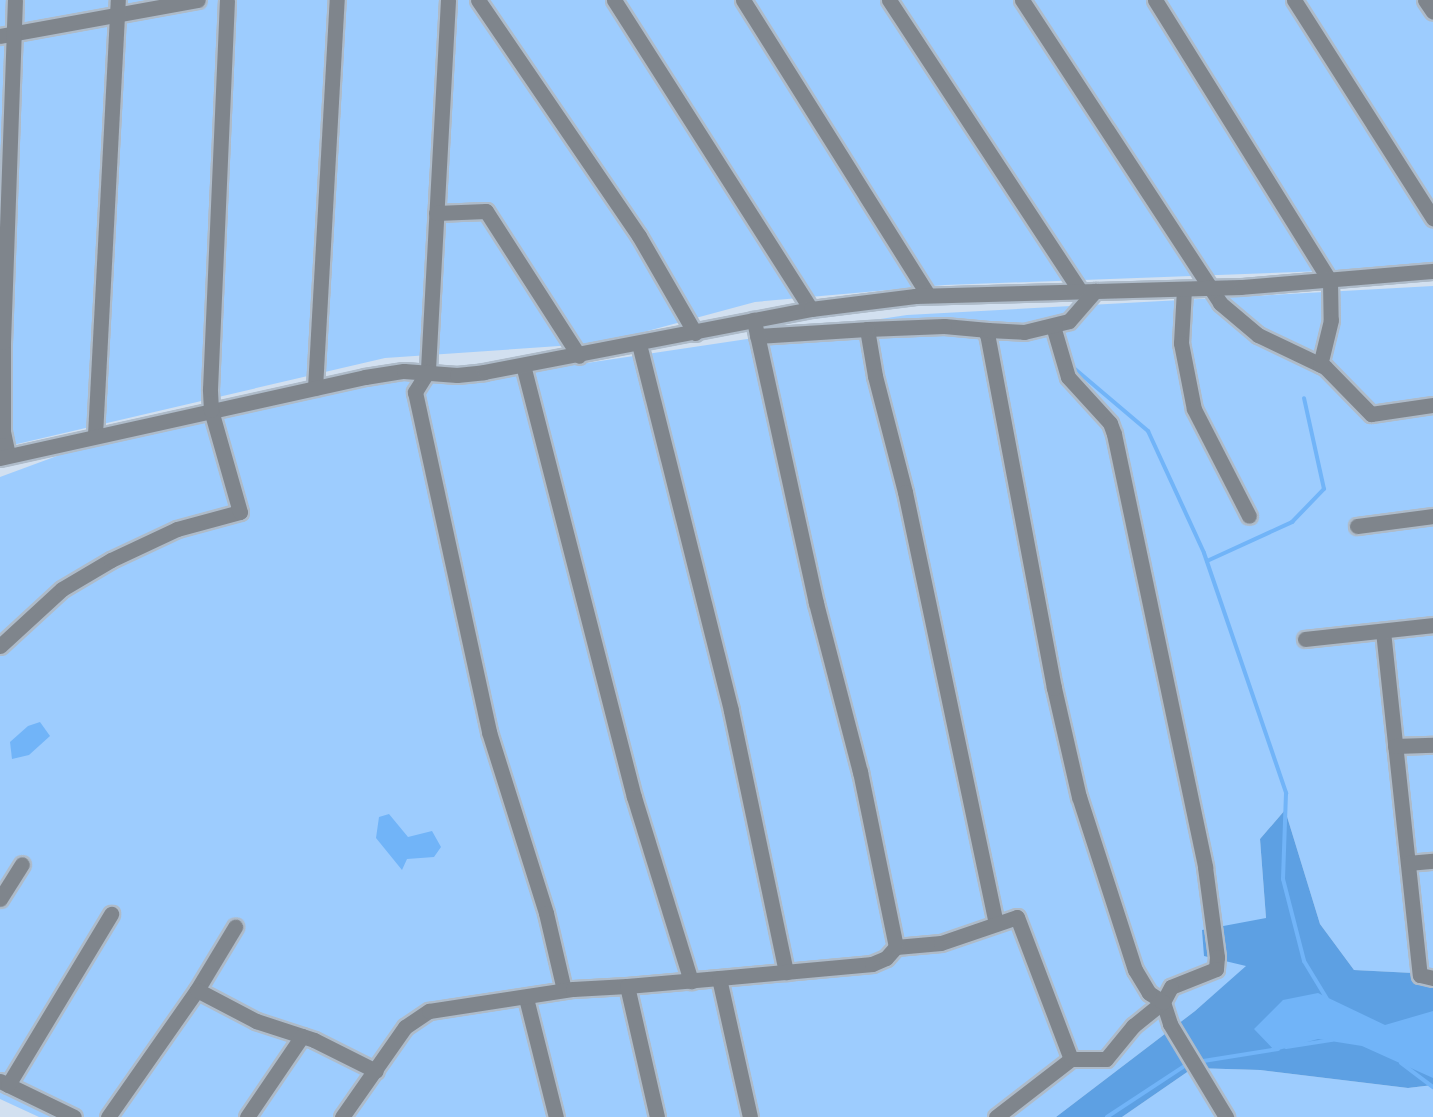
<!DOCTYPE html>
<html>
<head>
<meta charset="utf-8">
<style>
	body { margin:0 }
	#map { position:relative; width:1433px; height:1117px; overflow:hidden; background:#d2e0f0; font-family:"PT Sans Narrow",sans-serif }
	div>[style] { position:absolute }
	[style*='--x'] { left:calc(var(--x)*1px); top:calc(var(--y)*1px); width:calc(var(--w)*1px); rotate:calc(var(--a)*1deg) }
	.green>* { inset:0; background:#9dccfe }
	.forest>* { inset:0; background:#5da0e3 }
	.water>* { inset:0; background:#71b4f8 }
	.stream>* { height:4px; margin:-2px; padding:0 2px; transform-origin:2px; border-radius:2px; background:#71b4f8 }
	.roads { filter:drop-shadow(2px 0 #aebbc9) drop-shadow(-2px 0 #aebbc9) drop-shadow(0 2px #aebbc9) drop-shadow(0 -2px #aebbc9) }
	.minor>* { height:15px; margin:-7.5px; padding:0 7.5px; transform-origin:7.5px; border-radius:7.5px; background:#7f858c }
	span { translate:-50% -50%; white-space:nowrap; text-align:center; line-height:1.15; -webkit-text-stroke:5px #dfeefd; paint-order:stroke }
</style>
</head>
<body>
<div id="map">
	<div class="green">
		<i style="clip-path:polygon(0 0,1433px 0,1433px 267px,945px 285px,755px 302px,603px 343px,385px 358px,0 448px)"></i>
		<i style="clip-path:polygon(1433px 286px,1433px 974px,1354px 970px,1320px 924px,1285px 810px,1260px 839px,1266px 918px,1247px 966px,1195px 1011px,1056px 1117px,39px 1117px,0 1099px,0 477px,65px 453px,395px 377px,560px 367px,907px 315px)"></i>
		<i style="clip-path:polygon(1193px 1068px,1260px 1070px,1408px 1088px,1433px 1085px,1433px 1117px,1122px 1117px)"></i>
	</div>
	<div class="forest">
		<i style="clip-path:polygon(1285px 810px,1320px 924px,1354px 970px,1433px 974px,1433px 1085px,1408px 1088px,1260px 1070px,1193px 1068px,1122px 1117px,1056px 1117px,1195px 1011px,1246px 966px,1204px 956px,1202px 930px,1266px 918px,1260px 839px)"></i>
	</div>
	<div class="water">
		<i style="clip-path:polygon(40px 722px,50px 736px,29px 755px,12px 759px,10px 742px,28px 726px)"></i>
		<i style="clip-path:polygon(389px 814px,408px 837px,432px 831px,441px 847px,434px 857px,407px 859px,402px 870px,376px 838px,379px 817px)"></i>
		<i style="clip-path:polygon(1318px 993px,1385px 1025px,1433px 1011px,1433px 1078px,1362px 1046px,1318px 1039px,1275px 1051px,1254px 1029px,1283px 1000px)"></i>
	</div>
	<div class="stream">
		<i style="--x:1069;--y:364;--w:104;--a:40.3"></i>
		<i style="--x:1148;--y:431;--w:134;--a:65.3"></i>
		<i style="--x:1204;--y:553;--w:254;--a:71.1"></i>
		<i style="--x:1286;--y:793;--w:86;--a:92"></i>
		<i style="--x:1283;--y:879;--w:85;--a:75.6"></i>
		<i style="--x:1304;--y:961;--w:44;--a:58.8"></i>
		<i style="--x:1207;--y:561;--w:94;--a:-24.6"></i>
		<i style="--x:1292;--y:522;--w:46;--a:-45.9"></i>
		<i style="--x:1324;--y:489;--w:93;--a:-102.4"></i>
		<i style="--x:1286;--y:1047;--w:47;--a:-8.7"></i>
		<i style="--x:1197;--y:1062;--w:82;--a:-9.1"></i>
		<i style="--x:1401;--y:1063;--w:40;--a:37"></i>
		<i style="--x:1107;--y:1117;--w:98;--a:-33.4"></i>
	</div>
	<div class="roads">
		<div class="minor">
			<i style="--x:448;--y:0;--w:372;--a:93.1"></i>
			<i style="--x:428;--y:371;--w:25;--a:122"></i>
			<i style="--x:415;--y:392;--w:348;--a:77.7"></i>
			<i style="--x:489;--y:732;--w:190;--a:72.5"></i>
			<i style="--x:546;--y:913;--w:79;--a:76.8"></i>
			<i style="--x:478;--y:0;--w:286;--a:55.7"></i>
			<i style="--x:639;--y:236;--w:112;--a:60"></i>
			<i style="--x:614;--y:0;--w:366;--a:57.5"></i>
			<i style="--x:743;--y:0;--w:348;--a:57.9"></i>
			<i style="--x:889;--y:0;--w:349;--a:56.7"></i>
			<i style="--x:1022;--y:0;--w:362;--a:56.8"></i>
			<i style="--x:1220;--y:303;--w:50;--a:40.1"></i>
			<i style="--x:1258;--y:335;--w:74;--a:25.5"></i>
			<i style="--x:1325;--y:367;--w:66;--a:45.6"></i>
			<i style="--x:1371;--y:414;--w:63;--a:-8.3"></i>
			<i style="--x:1155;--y:0;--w:331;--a:58.1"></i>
			<i style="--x:1330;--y:281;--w:39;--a:89"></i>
			<i style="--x:1331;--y:320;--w:46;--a:103.7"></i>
			<i style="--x:1294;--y:0;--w:259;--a:57.5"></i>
			<i style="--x:1425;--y:0;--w:14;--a:56"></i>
			<i style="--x:0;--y:36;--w:201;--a:-10.3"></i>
			<i style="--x:436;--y:213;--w:50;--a:-2.3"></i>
			<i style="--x:486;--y:211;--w:172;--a:57.3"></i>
			<i style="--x:1184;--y:289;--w:54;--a:93.2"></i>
			<i style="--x:1181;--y:343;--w:67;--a:78.9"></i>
			<i style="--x:1194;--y:409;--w:120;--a:62.8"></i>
			<i style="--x:1053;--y:326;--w:53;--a:73.6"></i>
			<i style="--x:1068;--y:377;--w:62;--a:47.6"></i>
			<i style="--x:1110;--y:423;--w:12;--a:70"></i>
			<i style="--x:1114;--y:434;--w:442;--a:78.1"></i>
			<i style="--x:1205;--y:867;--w:91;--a:82.4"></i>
			<i style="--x:1217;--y:957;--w:12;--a:95"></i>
			<i style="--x:1216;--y:969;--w:48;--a:158.2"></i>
			<i style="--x:1171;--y:987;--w:17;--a:118"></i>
			<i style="--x:1163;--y:1002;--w:23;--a:72"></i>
			<i style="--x:1170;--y:1024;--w:109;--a:58.9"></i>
			<i style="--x:988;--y:330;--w:44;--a:-174.8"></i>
			<i style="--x:944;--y:326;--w:77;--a:177.8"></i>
			<i style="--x:867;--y:329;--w:48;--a:80.3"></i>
			<i style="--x:875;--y:376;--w:120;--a:75.5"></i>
			<i style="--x:905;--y:492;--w:441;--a:78.1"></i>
			<i style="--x:757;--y:336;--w:110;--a:-3.6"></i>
			<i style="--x:639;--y:344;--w:378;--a:75.9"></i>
			<i style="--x:731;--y:711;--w:267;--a:78.1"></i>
			<i style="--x:523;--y:365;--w:446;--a:75.6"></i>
			<i style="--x:634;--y:797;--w:193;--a:72.8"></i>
			<i style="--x:315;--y:388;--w:389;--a:-86.8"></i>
			<i style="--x:95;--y:435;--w:436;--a:-87"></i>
			<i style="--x:8;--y:455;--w:25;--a:-102"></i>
			<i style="--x:3;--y:431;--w:89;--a:-90"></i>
			<i style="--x:3;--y:342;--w:342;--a:-88"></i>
			<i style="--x:0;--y:458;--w:374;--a:-12.5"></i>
			<i style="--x:365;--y:377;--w:39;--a:-9"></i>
			<i style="--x:404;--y:371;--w:53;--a:4.3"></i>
			<i style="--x:457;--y:375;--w:27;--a:-6"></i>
			<i style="--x:484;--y:372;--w:333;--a:-10.9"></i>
			<i style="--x:811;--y:309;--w:105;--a:-7.1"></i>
			<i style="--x:915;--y:296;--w:326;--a:-1.6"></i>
			<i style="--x:1241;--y:287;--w:193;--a:-4.8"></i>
			<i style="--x:1357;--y:526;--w:77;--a:-7.5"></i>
			<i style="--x:1383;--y:631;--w:346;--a:83.9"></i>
			<i style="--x:1420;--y:975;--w:13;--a:13"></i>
			<i style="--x:1305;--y:639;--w:129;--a:-6.2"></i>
			<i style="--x:0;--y:646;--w:84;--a:-42.6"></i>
			<i style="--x:62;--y:589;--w:57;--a:-30.6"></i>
			<i style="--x:111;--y:560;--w:73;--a:-25.2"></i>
			<i style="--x:177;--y:529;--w:65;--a:-15.1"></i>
			<i style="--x:240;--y:512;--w:106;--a:-105.9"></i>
			<i style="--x:211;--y:410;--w:21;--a:-93"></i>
			<i style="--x:210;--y:389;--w:389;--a:-87.5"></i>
			<i style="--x:1395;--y:746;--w:38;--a:-2"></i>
			<i style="--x:1408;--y:863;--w:25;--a:-5"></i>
			<i style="--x:0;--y:899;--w:41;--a:-57.8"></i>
			<i style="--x:896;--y:947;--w:45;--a:-5.1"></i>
			<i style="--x:941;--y:943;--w:80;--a:-18.9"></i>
			<i style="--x:1017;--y:917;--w:152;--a:69.2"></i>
			<i style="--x:197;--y:990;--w:74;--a:-58.9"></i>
			<i style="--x:526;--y:998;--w:123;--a:75.9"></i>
			<i style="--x:0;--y:1081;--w:82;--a:25.9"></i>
			<i style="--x:8;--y:1085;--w:200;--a:-58.9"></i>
			<i style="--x:108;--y:1117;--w:155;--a:-55"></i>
			<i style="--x:197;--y:990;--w:67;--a:27.7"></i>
			<i style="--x:256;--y:1021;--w:61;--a:18.1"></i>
			<i style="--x:314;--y:1040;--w:69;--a:26.6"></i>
			<i style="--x:247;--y:1117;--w:98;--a:-55.8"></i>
			<i style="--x:342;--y:1117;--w:110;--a:-55"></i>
			<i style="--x:405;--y:1027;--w:29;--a:-34"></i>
			<i style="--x:429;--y:1011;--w:146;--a:-8.7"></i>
			<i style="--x:573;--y:989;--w:54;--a:-3.2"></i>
			<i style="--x:657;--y:1117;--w:134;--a:-102.9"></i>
			<i style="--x:627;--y:986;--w:92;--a:-5"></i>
			<i style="--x:750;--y:1117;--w:142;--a:-102.6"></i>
			<i style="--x:719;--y:978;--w:154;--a:-5.2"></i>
			<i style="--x:872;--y:964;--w:15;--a:-23"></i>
			<i style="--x:886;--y:958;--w:15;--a:-48"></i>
			<i style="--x:896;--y:947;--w:179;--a:-101.6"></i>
			<i style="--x:860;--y:772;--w:175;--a:-104.6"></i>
			<i style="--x:816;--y:603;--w:290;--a:-102.4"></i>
			<i style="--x:996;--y:1117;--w:95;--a:-37.7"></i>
			<i style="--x:1071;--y:1059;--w:35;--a:0"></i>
			<i style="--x:1106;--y:1059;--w:43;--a:-50.7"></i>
			<i style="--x:1133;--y:1026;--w:38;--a:-39"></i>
			<i style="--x:1163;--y:1002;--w:17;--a:-147"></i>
			<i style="--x:1149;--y:993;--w:27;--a:-121"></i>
			<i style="--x:1135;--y:970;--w:182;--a:-107.9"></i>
			<i style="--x:1079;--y:797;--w:112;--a:-102.9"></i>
			<i style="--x:1054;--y:688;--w:359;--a:-100.7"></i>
			<i style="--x:987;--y:335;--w:5;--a:-79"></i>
			<i style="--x:988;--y:330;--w:36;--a:3"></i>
			<i style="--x:1024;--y:332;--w:46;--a:-13.7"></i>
			<i style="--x:1069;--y:321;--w:40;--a:-49"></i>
		</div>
	</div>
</div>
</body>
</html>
